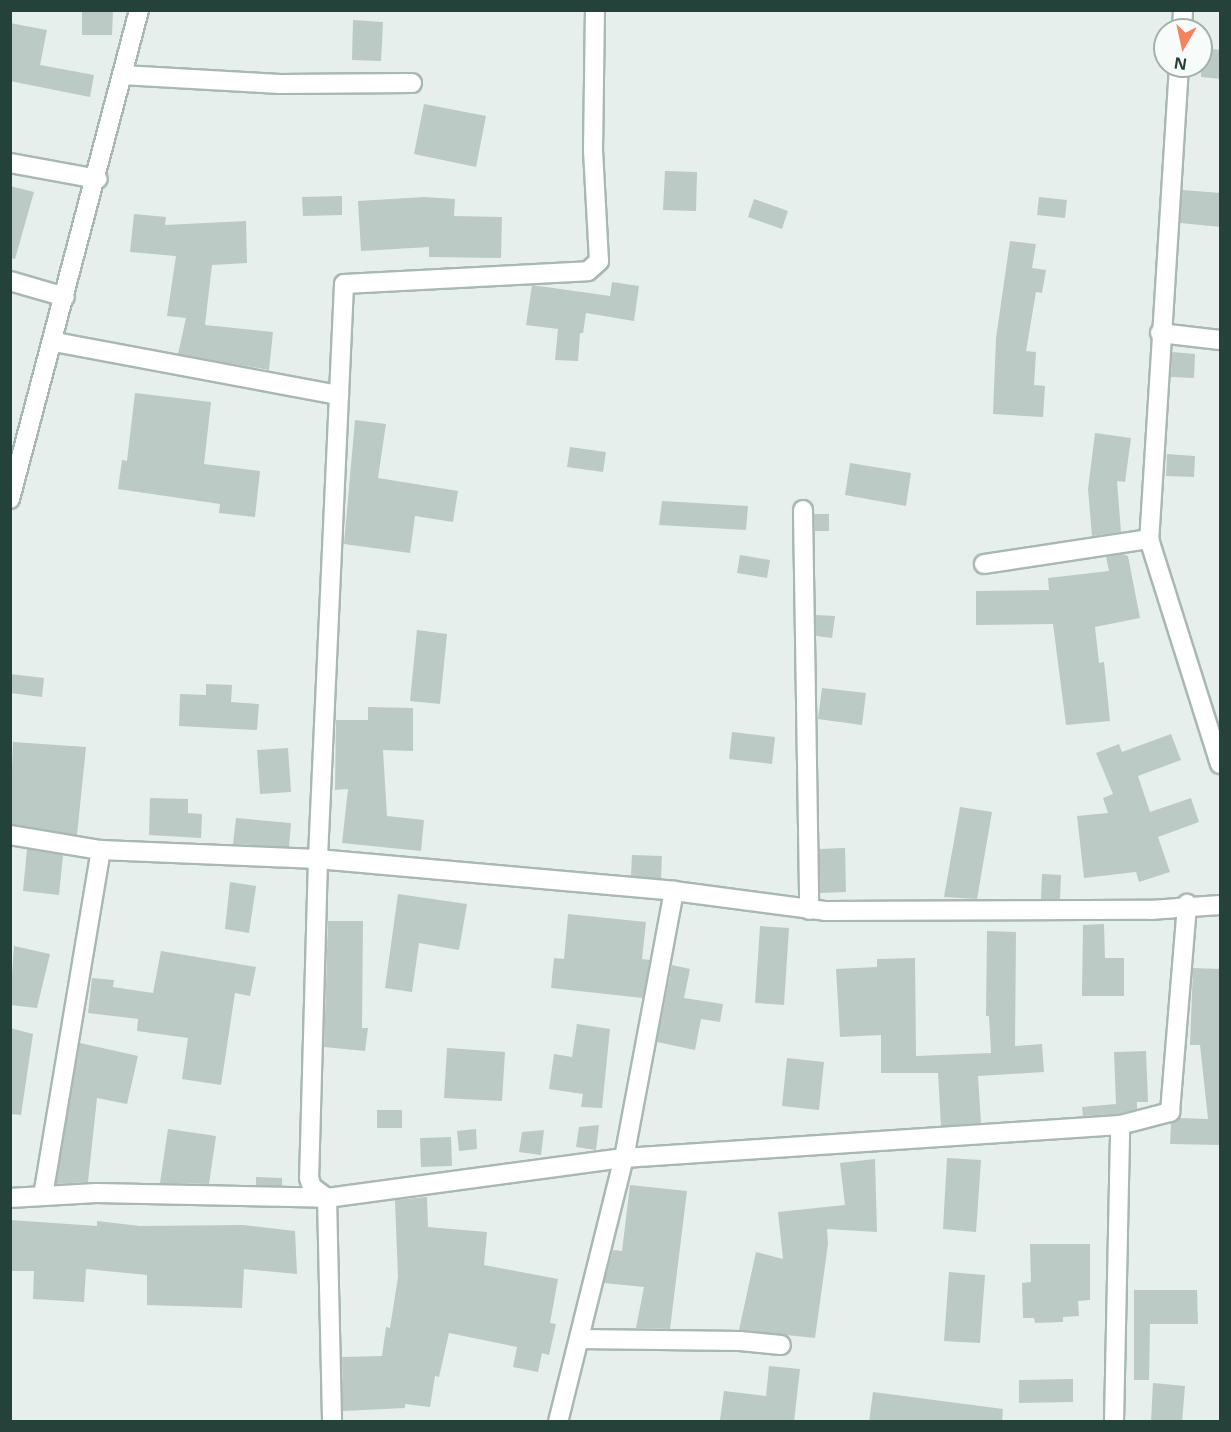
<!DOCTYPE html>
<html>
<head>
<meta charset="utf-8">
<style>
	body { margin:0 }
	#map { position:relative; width:1231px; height:1432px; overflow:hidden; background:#e6efeb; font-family:"Noto Sans",sans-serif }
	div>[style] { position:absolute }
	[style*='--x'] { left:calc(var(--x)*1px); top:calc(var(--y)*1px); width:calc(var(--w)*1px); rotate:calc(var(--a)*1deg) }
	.building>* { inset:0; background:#bbcac4 }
	.roads { filter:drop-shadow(2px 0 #a8b8b2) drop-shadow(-2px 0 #a8b8b2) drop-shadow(0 2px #a8b8b2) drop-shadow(0 -2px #a8b8b2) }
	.street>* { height:18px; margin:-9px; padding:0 9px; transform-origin:9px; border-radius:9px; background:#fff }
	span { translate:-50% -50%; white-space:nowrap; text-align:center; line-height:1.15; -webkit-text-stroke:4.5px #f7fbf9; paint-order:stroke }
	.frame { position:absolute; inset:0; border:12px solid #24423a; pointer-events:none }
	.north { position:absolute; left:1153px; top:18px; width:60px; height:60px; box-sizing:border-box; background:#f7fbf9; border:2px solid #a3b1ad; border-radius:50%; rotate:189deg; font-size:16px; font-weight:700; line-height:24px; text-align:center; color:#24423a }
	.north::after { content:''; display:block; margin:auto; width:21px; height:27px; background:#f4845f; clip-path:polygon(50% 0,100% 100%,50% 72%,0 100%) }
</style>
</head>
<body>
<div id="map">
	<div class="building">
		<i style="clip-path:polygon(82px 10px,113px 10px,112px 35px,82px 35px)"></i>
		<i style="clip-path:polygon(353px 20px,383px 22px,381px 61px,352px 60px)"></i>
		<i style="clip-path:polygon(10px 23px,47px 30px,40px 65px,94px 75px,90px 97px,10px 81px)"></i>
		<i style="clip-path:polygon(1201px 48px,1221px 50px,1221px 79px,1201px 77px)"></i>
		<i style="clip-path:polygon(424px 104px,486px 116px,476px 167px,414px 154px)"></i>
		<i style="clip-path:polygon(665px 171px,697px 172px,696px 211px,663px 210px)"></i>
		<i style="clip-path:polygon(10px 186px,34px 192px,15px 259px,10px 258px)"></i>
		<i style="clip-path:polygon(1182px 190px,1221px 193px,1221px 227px,1180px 223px)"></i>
		<i style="clip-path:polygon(342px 196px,342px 215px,303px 216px,302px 197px)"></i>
		<i style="clip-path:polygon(424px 197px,455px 199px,454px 216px,502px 217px,501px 258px,429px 257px,429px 247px,361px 251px,358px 201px)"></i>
		<i style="clip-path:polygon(1039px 197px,1067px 200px,1065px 218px,1037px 215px)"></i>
		<i style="clip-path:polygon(754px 199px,788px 211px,782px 229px,748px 217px)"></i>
		<i style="clip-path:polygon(134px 214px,166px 217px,165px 225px,246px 221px,247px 263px,212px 265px,205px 325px,273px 332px,269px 370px,178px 354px,186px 318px,167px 316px,176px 256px,130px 252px)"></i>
		<i style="clip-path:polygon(1010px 241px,1036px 244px,1032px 268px,1046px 270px,1042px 293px,1036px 292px,1026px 351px,1036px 352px,1034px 385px,1045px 386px,1043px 417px,993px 414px,996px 338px)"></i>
		<i style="clip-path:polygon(612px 282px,639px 286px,634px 321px,586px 313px,583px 333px,580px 333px,578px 361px,555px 360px,558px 329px,526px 325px,532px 285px,610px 296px)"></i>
		<i style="clip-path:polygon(1172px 352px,1195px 354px,1194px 378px,1171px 377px)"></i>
		<i style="clip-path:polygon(135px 393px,211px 402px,204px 464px,260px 471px,255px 517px,219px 513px,220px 504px,118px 489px,122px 460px,127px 461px)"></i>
		<i style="clip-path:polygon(355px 420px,386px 424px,378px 478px,458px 491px,453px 522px,415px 516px,410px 553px,344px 544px)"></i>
		<i style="clip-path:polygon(1095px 433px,1131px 438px,1125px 482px,1117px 481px,1121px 532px,1092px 536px,1088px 489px)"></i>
		<i style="clip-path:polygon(570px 447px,606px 452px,603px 472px,567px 467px)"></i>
		<i style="clip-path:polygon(1167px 454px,1195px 456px,1194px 477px,1166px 476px)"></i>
		<i style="clip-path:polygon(850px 463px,911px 473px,906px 506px,845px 495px)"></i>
		<i style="clip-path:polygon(662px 501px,748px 506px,746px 530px,659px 525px)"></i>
		<i style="clip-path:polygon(814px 514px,829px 514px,829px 531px,815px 531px)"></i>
		<i style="clip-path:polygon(1123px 554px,1128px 556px,1140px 618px,1095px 627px,1099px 663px,1104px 662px,1110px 721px,1066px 725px,1053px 624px,976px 625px,976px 591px,1049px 590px,1048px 578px,1109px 571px,1106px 557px)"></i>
		<i style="clip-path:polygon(740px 555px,770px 560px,767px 578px,737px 573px)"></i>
		<i style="clip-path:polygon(816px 615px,835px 616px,832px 638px,816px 636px)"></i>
		<i style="clip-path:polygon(417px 630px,447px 634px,440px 704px,410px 701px)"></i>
		<i style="clip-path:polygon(10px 674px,44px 678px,42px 697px,10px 693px)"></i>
		<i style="clip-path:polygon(206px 684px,232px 685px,231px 702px,259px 704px,257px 730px,179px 726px,180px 694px,206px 695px)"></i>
		<i style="clip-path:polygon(822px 688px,866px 693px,862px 725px,818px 719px)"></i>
		<i style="clip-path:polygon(368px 707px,413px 708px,413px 751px,383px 750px,387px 816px,424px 820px,421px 851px,342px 843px,348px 789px,335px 790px,336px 720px,368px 720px)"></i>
		<i style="clip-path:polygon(732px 732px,775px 737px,772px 764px,729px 759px)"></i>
		<i style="clip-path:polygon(1171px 734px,1181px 760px,1138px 776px,1150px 812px,1191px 798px,1199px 822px,1158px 837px,1170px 872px,1139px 882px,1136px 872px,1084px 878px,1077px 816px,1108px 813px,1103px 798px,1113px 794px,1096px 753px,1119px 744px,1122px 752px)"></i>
		<i style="clip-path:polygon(13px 742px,86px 747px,77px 835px,10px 824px)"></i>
		<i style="clip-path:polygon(288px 748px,291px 792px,260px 794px,257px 750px)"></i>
		<i style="clip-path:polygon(150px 798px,188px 799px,188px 813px,202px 814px,201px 838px,149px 835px)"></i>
		<i style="clip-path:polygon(960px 807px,992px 812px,977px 899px,944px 897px)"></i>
		<i style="clip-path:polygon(236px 818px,291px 823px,289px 847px,233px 844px)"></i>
		<i style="clip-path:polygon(845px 848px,846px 892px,820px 893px,819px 849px)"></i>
		<i style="clip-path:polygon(27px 849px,63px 855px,59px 895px,23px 891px)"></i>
		<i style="clip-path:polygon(632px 855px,662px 856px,661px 879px,631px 876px)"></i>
		<i style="clip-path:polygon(1042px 874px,1061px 875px,1060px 899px,1041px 899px)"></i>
		<i style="clip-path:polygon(230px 882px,256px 886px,249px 933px,225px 929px)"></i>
		<i style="clip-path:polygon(398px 894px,467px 904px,459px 950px,419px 943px,412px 992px,385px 988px)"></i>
		<i style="clip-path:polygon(568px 914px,646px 922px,642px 959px,650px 960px,643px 998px,551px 988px,554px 958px,564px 959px)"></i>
		<i style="clip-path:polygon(328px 921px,363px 921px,362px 1028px,368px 1028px,365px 1051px,324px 1047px)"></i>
		<i style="clip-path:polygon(1104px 924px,1105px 958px,1124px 958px,1124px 996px,1082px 996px,1083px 925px)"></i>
		<i style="clip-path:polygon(760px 926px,789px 928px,784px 1005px,755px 1003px)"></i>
		<i style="clip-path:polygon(987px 931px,1016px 932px,1015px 1046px,1042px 1044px,1044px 1072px,978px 1076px,981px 1123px,941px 1126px,938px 1073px,881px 1073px,881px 1035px,840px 1037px,836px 969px,877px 967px,877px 959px,915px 958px,916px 1056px,991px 1053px,989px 1016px,986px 1016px)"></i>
		<i style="clip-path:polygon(14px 946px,50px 954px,37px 1008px,10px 1005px)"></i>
		<i style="clip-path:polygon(161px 951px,256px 967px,250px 996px,235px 993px,221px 1085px,182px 1079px,188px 1038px,137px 1031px,138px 1019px,88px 1013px,92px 978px,114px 980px,113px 987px,153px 993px)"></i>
		<i style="clip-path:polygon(672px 965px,690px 969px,684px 998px,723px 1004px,720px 1022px,701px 1019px,695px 1050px,657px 1042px)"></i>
		<i style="clip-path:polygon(1193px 968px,1221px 969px,1221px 1145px,1170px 1144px,1171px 1123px,1179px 1118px,1208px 1119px,1200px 1045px,1190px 1045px)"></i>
		<i style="clip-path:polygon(577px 1024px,610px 1029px,602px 1108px,581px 1107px,583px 1094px,549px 1089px,554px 1054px,572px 1057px)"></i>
		<i style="clip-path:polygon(10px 1028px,33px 1034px,21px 1115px,10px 1114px)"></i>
		<i style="clip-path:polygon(80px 1043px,138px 1056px,127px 1104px,97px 1098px,88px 1182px,56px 1184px)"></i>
		<i style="clip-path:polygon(447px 1048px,505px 1052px,502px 1101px,444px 1098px)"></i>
		<i style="clip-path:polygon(1146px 1051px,1148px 1102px,1137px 1102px,1137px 1109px,1118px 1114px,1083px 1116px,1082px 1107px,1116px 1104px,1114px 1052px)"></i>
		<i style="clip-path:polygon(787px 1058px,824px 1062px,819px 1110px,782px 1106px)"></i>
		<i style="clip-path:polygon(377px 1110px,402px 1110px,402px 1128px,377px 1128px)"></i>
		<i style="clip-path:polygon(599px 1125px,596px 1150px,576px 1147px,579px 1127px)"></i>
		<i style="clip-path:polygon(168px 1129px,216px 1136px,209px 1184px,160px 1183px)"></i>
		<i style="clip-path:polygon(476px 1129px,477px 1149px,459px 1151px,457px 1131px)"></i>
		<i style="clip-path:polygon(544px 1130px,541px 1155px,519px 1152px,522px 1132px)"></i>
		<i style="clip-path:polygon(451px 1137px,452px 1166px,421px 1167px,420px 1138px)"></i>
		<i style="clip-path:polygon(947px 1158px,981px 1160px,976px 1232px,943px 1229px)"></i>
		<i style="clip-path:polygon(875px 1159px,877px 1232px,827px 1229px,828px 1244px,815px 1338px,739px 1330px,756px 1252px,783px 1259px,778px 1212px,845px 1205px,840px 1163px)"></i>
		<i style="clip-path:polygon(256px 1177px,282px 1178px,282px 1186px,256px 1185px)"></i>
		<i style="clip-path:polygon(630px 1185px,687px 1191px,670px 1329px,636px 1328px,644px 1287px,604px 1283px,613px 1250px,622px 1251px)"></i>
		<i style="clip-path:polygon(427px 1197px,428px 1227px,487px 1232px,484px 1265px,558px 1279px,550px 1323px,556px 1324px,549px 1355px,542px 1353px,538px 1372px,513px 1367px,517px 1347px,449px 1333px,439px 1377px,435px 1376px,430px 1407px,405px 1404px,405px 1408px,343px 1411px,342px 1357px,382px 1356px,386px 1327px,390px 1328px,398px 1277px,395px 1200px)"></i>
		<i style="clip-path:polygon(10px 1220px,97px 1226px,97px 1221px,140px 1226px,243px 1225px,295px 1231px,297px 1274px,244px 1269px,242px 1308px,147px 1305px,147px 1275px,86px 1269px,84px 1302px,33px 1299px,34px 1271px,10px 1271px)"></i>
		<i style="clip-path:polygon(1030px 1244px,1090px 1244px,1090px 1300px,1078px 1301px,1079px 1316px,1063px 1317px,1063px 1322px,1035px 1323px,1034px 1318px,1023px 1318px,1022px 1283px,1031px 1282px)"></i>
		<i style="clip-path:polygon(949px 1272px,985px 1275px,980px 1343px,944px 1341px)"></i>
		<i style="clip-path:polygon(1134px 1290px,1197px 1290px,1198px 1324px,1150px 1324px,1149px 1380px,1134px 1380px)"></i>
		<i style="clip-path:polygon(769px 1366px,800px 1369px,794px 1422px,720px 1420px,724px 1391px,766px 1396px)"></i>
		<i style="clip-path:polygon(1073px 1379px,1073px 1402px,1019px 1403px,1019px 1380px)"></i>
		<i style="clip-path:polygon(1153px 1383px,1185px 1386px,1182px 1422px,1151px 1422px)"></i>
		<i style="clip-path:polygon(873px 1392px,1003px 1409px,1002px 1422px,869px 1422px)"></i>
	</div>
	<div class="roads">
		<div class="street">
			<i style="--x:1182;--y:30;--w:20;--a:-87"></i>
			<i style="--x:1179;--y:66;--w:474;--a:93.6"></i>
			<i style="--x:1149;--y:539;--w:236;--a:72.5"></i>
			<i style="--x:122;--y:75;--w:158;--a:3.3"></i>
			<i style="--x:280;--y:84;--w:132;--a:-0.4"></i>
			<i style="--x:10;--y:163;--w:89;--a:10.3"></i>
			<i style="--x:10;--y:281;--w:57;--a:16.2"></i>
			<i style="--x:1160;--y:333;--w:60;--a:6.7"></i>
			<i style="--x:55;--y:342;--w:289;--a:10.6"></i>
			<i style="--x:339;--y:395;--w:464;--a:92.6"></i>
			<i style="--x:318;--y:859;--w:319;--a:91.6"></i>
			<i style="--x:309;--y:1178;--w:9;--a:72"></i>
			<i style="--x:312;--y:1187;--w:19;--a:36"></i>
			<i style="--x:327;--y:1198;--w:224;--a:88.7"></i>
			<i style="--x:339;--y:395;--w:111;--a:-87.4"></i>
			<i style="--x:344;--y:284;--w:244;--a:-3"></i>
			<i style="--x:588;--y:271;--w:15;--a:-42"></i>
			<i style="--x:599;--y:261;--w:110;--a:-93.1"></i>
			<i style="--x:593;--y:151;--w:141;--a:-89.2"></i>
			<i style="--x:10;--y:499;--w:506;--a:-75.22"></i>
			<i style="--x:803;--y:510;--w:400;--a:89.1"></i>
			<i style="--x:984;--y:564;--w:167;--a:-8.6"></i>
			<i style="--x:10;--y:835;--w:92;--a:9.4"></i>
			<i style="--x:101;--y:850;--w:217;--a:2.4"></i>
			<i style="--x:318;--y:859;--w:357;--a:5.1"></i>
			<i style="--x:674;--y:891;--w:152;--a:7.5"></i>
			<i style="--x:825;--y:911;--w:325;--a:-0.2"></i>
			<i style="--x:1150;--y:910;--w:70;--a:-4.1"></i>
			<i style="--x:43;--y:1196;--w:351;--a:-80.5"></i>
			<i style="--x:10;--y:1198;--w:86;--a:-3.3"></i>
			<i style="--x:96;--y:1193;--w:231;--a:1.2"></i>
			<i style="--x:327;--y:1198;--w:300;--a:-7.7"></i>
			<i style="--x:624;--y:1158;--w:497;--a:-3.8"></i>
			<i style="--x:1120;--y:1125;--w:52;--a:-14.6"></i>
			<i style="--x:1170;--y:1112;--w:209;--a:-85.3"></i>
			<i style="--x:579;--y:1339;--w:161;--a:0.7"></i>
			<i style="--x:740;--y:1341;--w:41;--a:5.6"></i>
			<i style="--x:558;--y:1422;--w:272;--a:-76"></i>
			<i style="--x:624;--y:1158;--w:272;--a:-79.4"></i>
			<i style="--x:1114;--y:1422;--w:297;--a:-88.8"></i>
		</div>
	</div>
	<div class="frame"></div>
	<div class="north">N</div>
</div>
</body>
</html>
